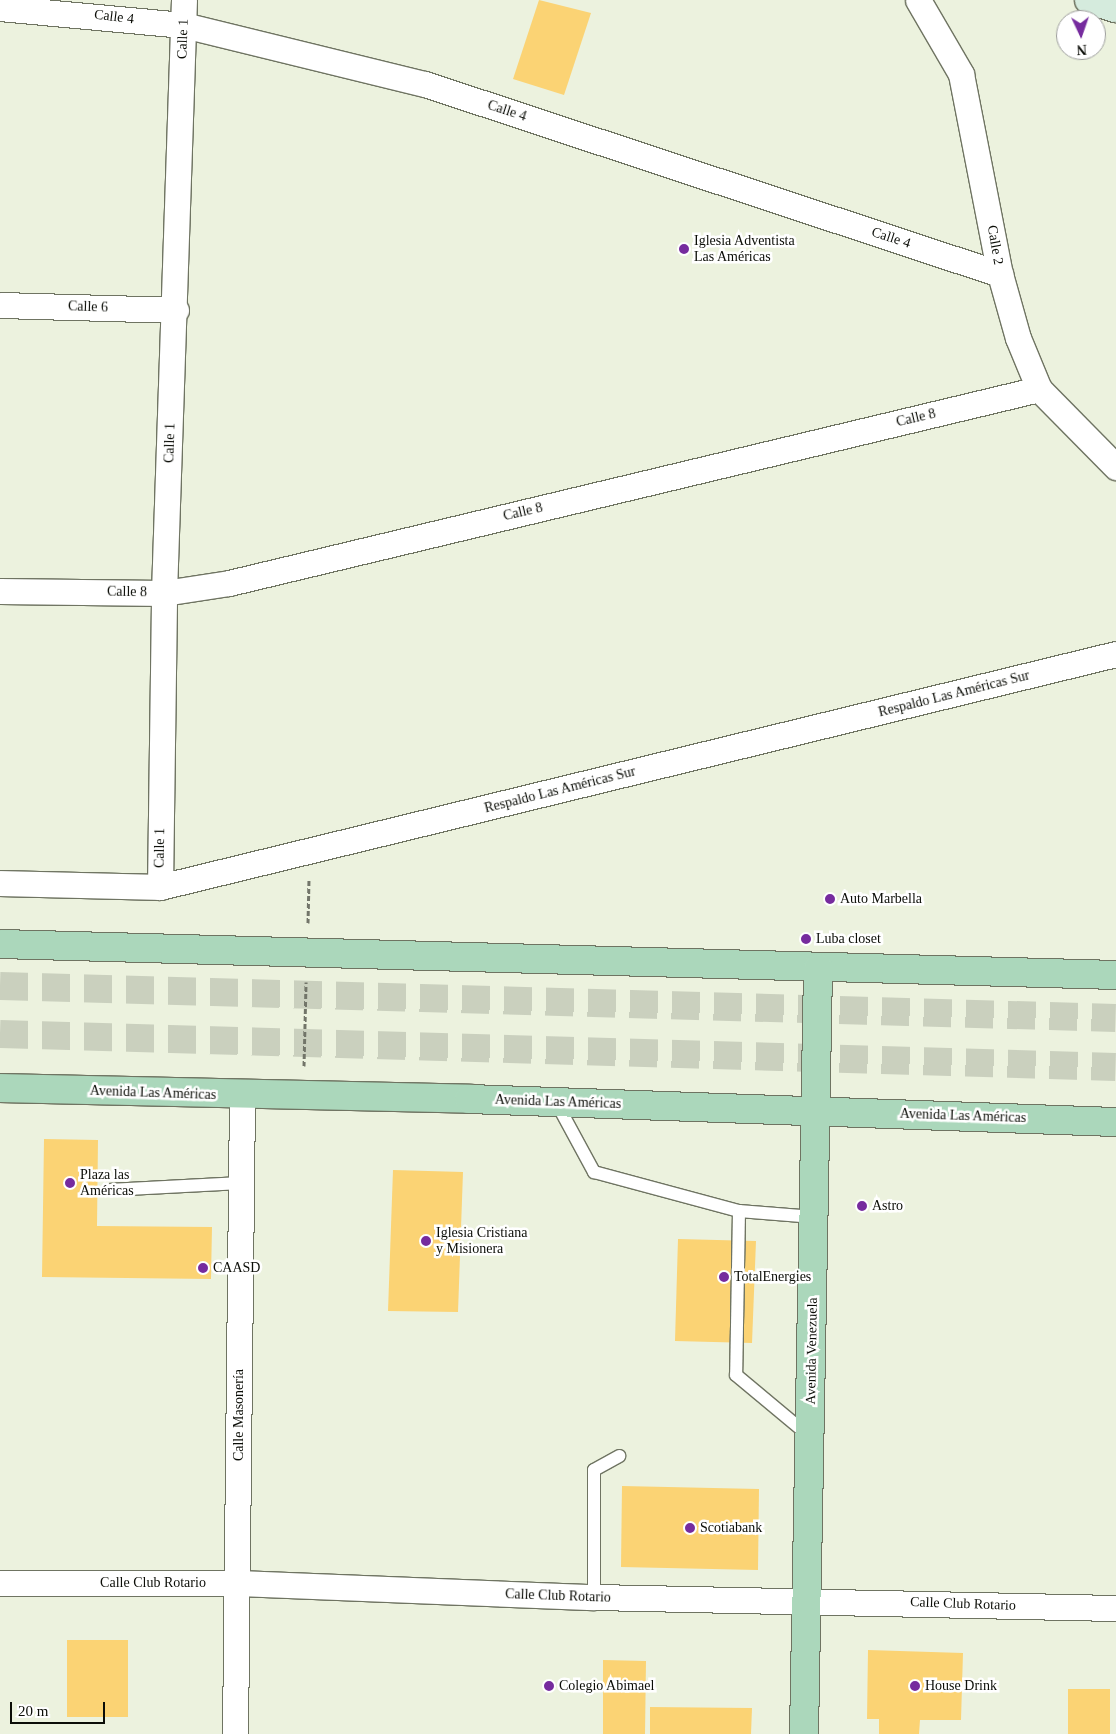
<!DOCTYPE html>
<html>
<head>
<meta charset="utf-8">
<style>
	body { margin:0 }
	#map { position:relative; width:1116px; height:1734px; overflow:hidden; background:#ecf2de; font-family:"Times New Roman",serif }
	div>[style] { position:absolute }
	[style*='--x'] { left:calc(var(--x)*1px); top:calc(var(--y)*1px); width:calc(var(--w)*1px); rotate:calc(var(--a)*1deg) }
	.building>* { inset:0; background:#fbd374 }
	.motorway-tunnel>* { height:28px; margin-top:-14px; transform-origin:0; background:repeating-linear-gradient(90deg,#cad0be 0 28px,transparent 0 42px) }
	.path>* { height:3px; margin-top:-1.5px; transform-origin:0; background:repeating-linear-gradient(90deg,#727569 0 5px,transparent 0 7.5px) }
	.roads { filter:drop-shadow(1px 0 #6f7462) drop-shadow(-1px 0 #6f7462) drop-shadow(0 1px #6f7462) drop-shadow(0 -1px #6f7462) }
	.service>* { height:12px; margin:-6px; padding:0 6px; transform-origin:6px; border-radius:6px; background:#fff }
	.minor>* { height:25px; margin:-12.5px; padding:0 12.5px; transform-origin:12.5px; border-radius:12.5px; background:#fff }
	.secondary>* { height:28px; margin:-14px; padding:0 14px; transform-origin:14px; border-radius:14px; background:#d5ebdd }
	.primary>* { height:28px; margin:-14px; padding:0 14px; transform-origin:14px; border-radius:14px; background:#abd7bb }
	.dots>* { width:14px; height:14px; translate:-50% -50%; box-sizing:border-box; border:2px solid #fff; border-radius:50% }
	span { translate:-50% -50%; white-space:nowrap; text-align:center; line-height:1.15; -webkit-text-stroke:5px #fff; paint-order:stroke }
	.street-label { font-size:14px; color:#0b0d07 }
	.poi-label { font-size:14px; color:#0b0d07 }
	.left { translate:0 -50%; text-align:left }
	.north { position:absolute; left:1056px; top:10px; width:50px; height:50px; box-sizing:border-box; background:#fff; border:1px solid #9d9e9c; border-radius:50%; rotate:177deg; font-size:14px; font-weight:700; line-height:20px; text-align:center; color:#0b0d07 }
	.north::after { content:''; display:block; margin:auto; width:18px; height:22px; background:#762b9e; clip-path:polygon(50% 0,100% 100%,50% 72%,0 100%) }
	.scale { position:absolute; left:10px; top:1702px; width:95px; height:22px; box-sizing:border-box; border:2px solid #0b0d07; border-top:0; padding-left:6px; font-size:15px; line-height:18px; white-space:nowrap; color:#0b0d07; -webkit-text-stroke:4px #fff; paint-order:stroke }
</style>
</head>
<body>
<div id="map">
	<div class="building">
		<i style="clip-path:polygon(539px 0,591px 13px,564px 95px,513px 79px)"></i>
		<i style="clip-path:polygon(44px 1139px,98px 1140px,97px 1226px,212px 1227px,211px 1279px,42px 1277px)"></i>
		<i style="clip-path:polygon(393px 1170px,463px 1172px,458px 1312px,388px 1311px)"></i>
		<i style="clip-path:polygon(678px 1239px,756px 1241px,752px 1343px,675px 1341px)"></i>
		<i style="clip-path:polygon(622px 1486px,759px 1489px,758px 1570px,621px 1567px)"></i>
		<i style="clip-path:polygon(67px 1640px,128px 1640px,128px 1717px,67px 1717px)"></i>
		<i style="clip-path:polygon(868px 1650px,963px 1653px,961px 1720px,920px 1720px,919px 1734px,879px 1734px,879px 1719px,867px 1719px)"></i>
		<i style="clip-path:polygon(603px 1660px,646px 1661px,645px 1734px,603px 1734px)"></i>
		<i style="clip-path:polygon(1068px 1689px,1110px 1689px,1110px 1734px,1068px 1734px)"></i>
		<i style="clip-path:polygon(650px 1707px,752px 1708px,751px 1734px,650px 1734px)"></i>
	</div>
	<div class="motorway-tunnel">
		<i style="--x:0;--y:986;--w:1116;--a:1.64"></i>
		<i style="--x:0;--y:1034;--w:1116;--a:1.69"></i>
	</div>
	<div class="path">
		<i style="--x:308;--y:923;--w:44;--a:-88.7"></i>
		<i style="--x:304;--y:1066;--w:84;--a:-88.6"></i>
	</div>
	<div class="roads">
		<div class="service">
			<i style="--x:556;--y:1102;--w:80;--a:61.5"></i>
			<i style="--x:594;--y:1172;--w:150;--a:15.1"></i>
			<i style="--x:739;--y:1211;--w:75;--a:4.6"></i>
			<i style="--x:110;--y:1190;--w:130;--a:-3.1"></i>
			<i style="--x:739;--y:1211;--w:164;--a:91"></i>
			<i style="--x:736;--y:1375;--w:94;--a:39.8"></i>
			<i style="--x:594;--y:1597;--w:127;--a:-90"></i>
			<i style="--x:594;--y:1470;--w:29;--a:-29"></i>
		</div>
		<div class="minor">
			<i style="--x:918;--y:0;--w:86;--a:59.8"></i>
			<i style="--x:961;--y:74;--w:204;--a:79"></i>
			<i style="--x:1000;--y:274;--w:66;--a:74.3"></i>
			<i style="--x:1018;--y:338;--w:55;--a:67.6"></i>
			<i style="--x:1039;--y:389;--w:110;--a:45.4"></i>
			<i style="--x:0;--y:8;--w:185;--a:5.3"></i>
			<i style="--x:184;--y:25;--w:248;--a:13.8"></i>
			<i style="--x:425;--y:84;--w:606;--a:18.29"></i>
			<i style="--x:0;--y:305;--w:176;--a:1.6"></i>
			<i style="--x:0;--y:591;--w:164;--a:0.7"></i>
			<i style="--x:164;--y:593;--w:66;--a:-8.7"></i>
			<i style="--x:229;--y:583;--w:833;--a:-13.47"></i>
			<i style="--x:0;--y:883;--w:160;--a:1.4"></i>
			<i style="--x:160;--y:887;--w:984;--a:-13.7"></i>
			<i style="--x:160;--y:887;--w:294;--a:-89.2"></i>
			<i style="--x:164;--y:593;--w:593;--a:-88.07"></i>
			<i style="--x:0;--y:1583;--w:238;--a:0"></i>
			<i style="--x:238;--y:1583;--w:356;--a:2.3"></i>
			<i style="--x:594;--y:1597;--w:522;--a:1.21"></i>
			<i style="--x:235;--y:1734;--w:638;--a:-89.37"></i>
		</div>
		<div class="secondary">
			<i style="--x:1089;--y:0;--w:28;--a:17"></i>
		</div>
		<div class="primary">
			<i style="--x:0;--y:944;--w:1116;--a:1.59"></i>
			<i style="--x:0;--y:1088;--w:469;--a:1.3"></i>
			<i style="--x:469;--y:1099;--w:647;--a:2.04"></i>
			<i style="--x:804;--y:1734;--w:766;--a:-88.95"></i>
		</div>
	</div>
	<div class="dots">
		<i style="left:684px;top:249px;background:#762b9e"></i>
		<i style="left:830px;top:899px;background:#762b9e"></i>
		<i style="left:806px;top:939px;background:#762b9e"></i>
		<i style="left:70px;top:1183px;background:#762b9e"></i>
		<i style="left:862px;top:1206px;background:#762b9e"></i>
		<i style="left:426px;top:1241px;background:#762b9e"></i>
		<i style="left:203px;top:1268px;background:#762b9e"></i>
		<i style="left:724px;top:1277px;background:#762b9e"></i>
		<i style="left:690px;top:1528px;background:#762b9e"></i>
		<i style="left:549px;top:1686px;background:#762b9e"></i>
		<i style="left:915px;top:1686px;background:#762b9e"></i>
	</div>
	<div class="street-label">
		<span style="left:114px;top:17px;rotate:7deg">Calle 4</span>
		<span style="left:183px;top:39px;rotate:-88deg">Calle 1</span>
		<span style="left:507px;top:111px;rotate:18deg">Calle 4</span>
		<span style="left:891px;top:238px;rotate:18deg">Calle 4</span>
		<span style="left:995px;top:245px;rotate:80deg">Calle 2</span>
		<span style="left:88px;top:307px;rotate:2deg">Calle 6</span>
		<span style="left:916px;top:418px;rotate:-13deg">Calle 8</span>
		<span style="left:170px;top:443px;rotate:-88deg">Calle 1</span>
		<span style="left:523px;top:512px;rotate:-13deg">Calle 8</span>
		<span style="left:127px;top:592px;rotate:1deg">Calle 8</span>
		<span style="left:954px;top:694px;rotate:-14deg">Respaldo Las Américas Sur</span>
		<span style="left:560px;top:790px;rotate:-14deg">Respaldo Las Américas Sur</span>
		<span style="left:160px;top:848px;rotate:-89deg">Calle 1</span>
		<span style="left:153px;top:1093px;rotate:2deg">Avenida Las Américas</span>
		<span style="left:558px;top:1102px;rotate:2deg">Avenida Las Américas</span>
		<span style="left:963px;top:1116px;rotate:2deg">Avenida Las Américas</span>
		<span style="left:812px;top:1351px;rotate:-89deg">Avenida Venezuela</span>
		<span style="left:239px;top:1415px;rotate:-90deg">Calle Masonería</span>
		<span style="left:153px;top:1583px">Calle Club Rotario</span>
		<span style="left:558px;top:1596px;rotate:2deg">Calle Club Rotario</span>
		<span style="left:963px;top:1604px;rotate:2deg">Calle Club Rotario</span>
	</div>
	<div class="poi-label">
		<span class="left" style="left:694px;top:249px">Iglesia Adventista<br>Las Américas</span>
		<span class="left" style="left:840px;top:899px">Auto Marbella</span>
		<span class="left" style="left:816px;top:939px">Luba closet</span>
		<span class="left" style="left:80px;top:1183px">Plaza las<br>Américas</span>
		<span class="left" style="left:872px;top:1206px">Astro</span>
		<span class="left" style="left:436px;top:1241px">Iglesia Cristiana<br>y Misionera</span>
		<span class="left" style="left:213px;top:1268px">CAASD</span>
		<span class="left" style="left:734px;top:1277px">TotalEnergies</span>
		<span class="left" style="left:700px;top:1528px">Scotiabank</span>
		<span class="left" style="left:559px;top:1686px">Colegio Abimael</span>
		<span class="left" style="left:925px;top:1686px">House Drink</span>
	</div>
	<div class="north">N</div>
	<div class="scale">20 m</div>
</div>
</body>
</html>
